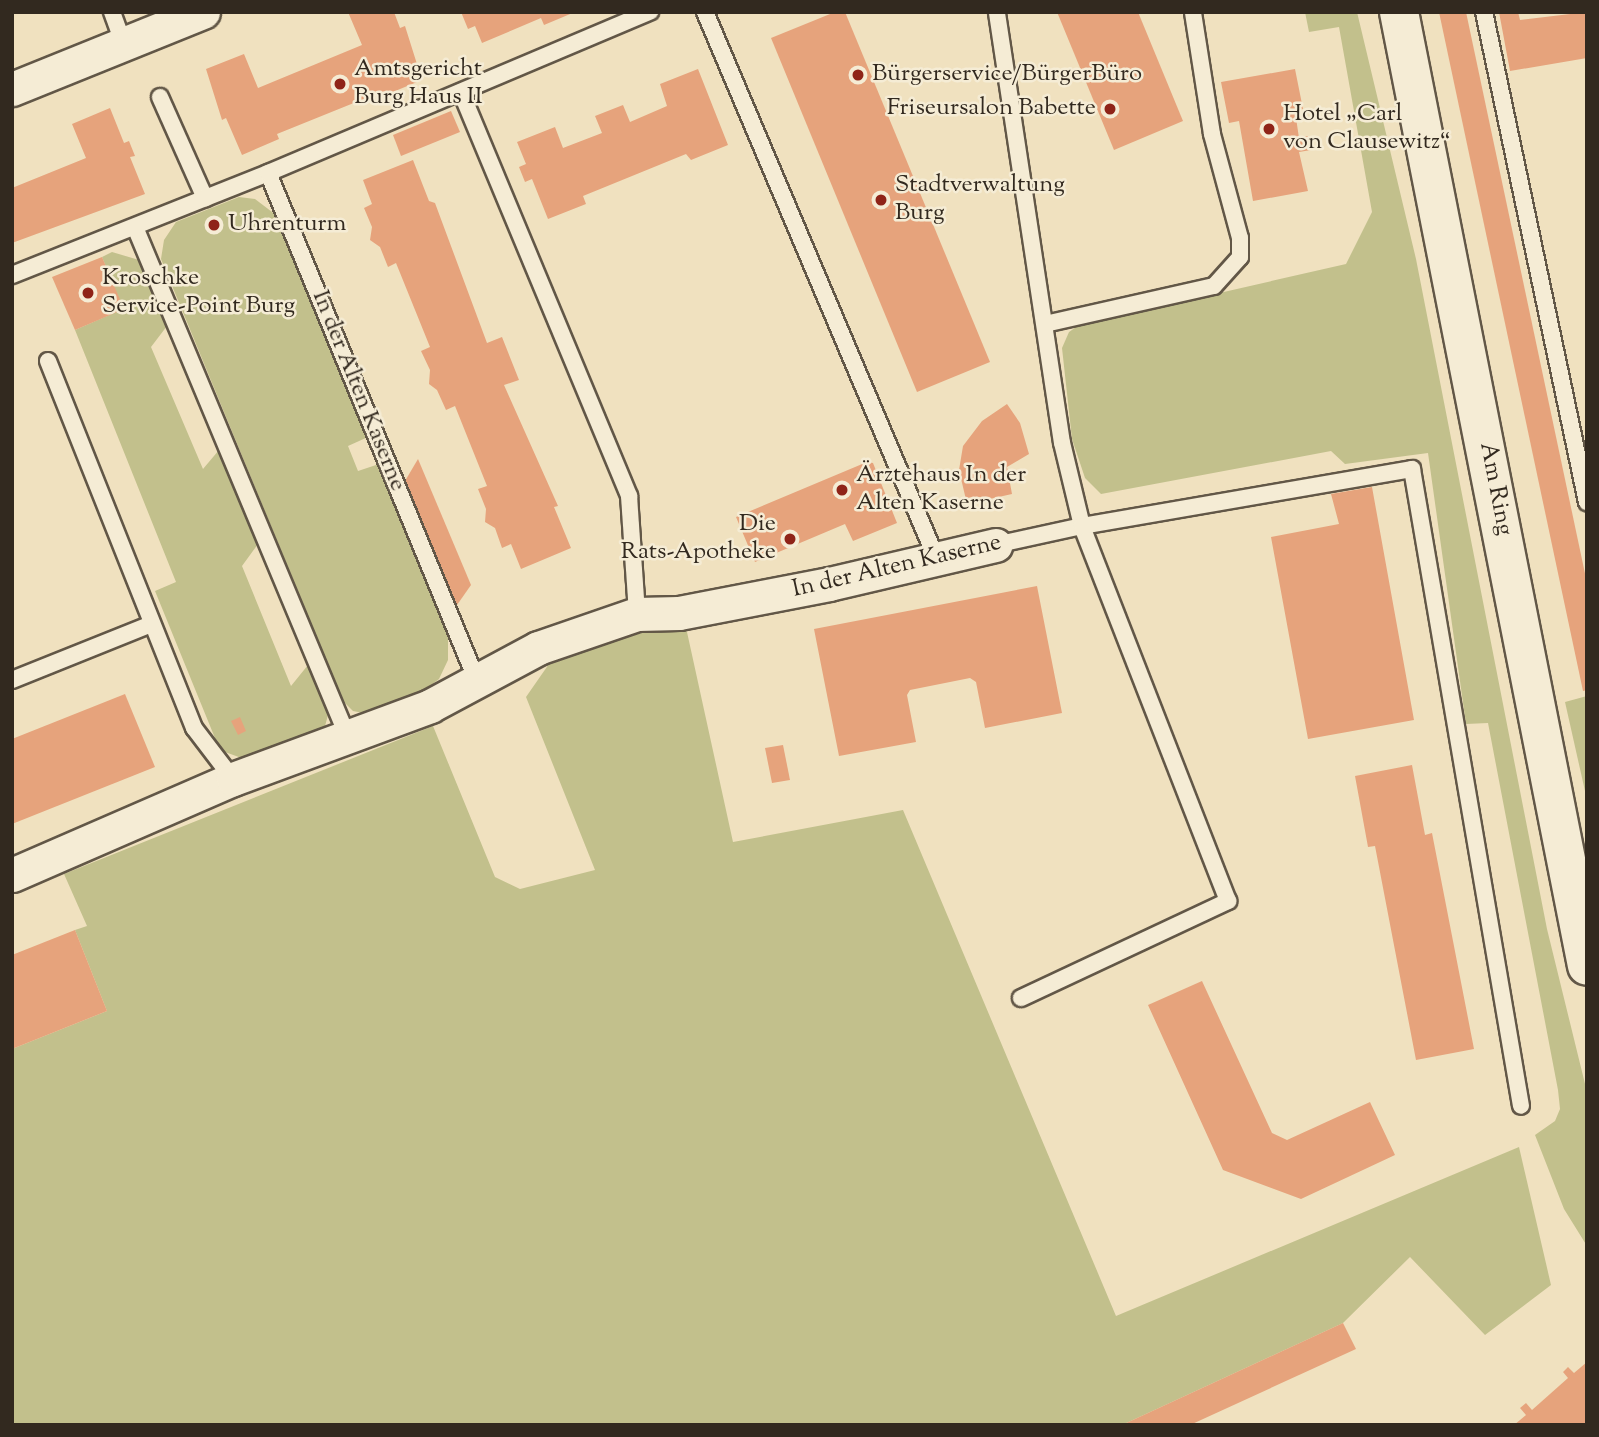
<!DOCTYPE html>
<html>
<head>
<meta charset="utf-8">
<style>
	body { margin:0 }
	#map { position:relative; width:1599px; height:1437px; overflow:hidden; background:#f0e1bf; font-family:"Sorts Mill Goudy",serif }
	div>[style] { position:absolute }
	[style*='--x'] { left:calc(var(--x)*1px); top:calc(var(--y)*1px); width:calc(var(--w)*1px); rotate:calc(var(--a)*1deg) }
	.green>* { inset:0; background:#c2c08c }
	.building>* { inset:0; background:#e6a37c }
	.round { border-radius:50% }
	.roads { filter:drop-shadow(2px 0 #625747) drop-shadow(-2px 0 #625747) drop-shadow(0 2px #625747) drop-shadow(0 -2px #625747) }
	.service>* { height:16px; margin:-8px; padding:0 8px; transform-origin:8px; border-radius:8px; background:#f5ecd5 }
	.minor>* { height:33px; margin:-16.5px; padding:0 16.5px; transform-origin:16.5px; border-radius:16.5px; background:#f5ecd5 }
	.secondary>* { height:38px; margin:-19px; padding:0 19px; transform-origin:19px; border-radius:19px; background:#f5ecd5 }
	.dots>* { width:19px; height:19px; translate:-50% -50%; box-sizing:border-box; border:4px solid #f5ecd5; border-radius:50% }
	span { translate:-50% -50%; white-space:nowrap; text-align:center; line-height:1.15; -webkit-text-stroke:5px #f5ecd5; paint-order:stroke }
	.poi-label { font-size:24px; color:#32291f }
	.left { translate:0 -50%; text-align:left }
	.right { translate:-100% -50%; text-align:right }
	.street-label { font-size:24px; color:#32291f }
	.frame { position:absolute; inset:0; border:14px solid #32291f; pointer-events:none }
</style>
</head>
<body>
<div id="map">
	<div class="green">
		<i style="clip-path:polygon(1305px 12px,1357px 12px,1416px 259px,1547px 929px,1587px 1092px,1587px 1246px,1564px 1209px,1535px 1135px,1555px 1121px,1560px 1109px,1558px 1090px,1488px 723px,1466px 724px,1428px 453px,1345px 464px,1331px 451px,1101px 494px,1085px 478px,1072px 439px,1062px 348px,1069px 332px,1079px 325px,1346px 264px,1372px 212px,1339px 27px,1309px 32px)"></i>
		<i style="clip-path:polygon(239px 197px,255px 199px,276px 215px,368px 437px,348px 446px,358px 471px,379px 464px,448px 633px,448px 660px,439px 679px,418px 695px,368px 714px,353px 711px,343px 701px,161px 259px,164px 240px,176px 222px)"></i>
		<i style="clip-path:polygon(112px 252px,139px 260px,149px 280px,167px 326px,151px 347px,203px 469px,219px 450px,258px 544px,242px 566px,291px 686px,308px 665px,328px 715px,324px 730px,247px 760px,225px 752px,217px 743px,155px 591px,176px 582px,75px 330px,123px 309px,102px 257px)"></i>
		<i style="clip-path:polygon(680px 621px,687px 632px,733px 842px,903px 810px,1116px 1316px,1519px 1147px,1551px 1285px,1485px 1335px,1410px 1257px,1343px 1323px,1122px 1425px,12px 1425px,12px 1049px,107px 1011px,75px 930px,87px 926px,64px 874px,433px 726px,495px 877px,520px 889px,595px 870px,526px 697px,551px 661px)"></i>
		<i style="clip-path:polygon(1587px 696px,1587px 800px,1565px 702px)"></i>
	</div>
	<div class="building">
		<i style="clip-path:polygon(348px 12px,394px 12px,400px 28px,405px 26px,422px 80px,383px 96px,381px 92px,277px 134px,279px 139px,242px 155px,226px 118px,222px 120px,206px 69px,244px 54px,258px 88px,362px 45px)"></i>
		<i style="clip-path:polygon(461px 12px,575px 12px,544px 25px,541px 18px,482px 43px,475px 26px,468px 29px)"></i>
		<i style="clip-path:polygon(835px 12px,845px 12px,990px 362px,917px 392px,771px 38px)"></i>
		<i style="clip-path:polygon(1057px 12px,1138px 12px,1183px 121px,1114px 150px)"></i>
		<i style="clip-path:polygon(1439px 12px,1466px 12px,1587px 583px,1587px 690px,1583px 691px)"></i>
		<i style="clip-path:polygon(1499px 12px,1518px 12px,1520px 20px,1587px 12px,1587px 58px,1510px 71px)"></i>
		<i style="clip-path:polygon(698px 69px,728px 145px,691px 160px,686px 154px,583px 196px,586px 204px,548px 219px,532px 179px,525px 182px,519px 167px,526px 164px,517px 142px,555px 127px,563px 148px,602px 133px,595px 116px,623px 105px,630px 122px,667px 106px,660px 84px)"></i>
		<i style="clip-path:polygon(1295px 69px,1303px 109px,1295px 111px,1299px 138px,1308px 136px,1311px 150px,1299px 152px,1308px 191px,1253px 201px,1239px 121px,1229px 123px,1221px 82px)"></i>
		<i style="clip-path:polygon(110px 108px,124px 143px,129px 141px,135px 156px,130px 157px,145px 194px,12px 243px,12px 188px,86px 158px,72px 124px)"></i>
		<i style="clip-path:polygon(451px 111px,460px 132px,401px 156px,393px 135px)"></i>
		<i style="clip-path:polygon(413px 160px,429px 201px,435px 203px,487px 343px,502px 337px,519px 380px,504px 385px,558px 506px,554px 507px,571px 548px,521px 569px,511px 544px,502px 548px,495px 528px,485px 522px,486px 509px,478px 489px,487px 486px,455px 406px,446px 410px,437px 390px,429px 384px,430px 370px,421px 351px,430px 347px,396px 263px,388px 267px,380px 247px,370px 240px,372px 227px,364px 208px,372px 204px,363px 180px)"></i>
		<i class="round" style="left:207px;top:218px;width:14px;height:14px"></i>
		<i style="clip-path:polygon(102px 257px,124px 309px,75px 330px,52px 277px)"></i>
		<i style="clip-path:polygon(1007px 404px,1020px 423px,1029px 454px,1007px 467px,1012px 494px,967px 504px,959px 470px,963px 446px,982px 421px)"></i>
		<i style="clip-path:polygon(418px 459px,471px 585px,457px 605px,405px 481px)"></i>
		<i style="clip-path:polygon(867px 462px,873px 463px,897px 523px,853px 541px,845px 524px,755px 562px,736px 517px)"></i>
		<i style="clip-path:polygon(1372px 487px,1414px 720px,1308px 739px,1271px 537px,1339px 524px,1331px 494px)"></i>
		<i style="clip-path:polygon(1037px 586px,1062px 713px,985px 728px,976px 682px,970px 678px,910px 690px,907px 695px,916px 742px,839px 756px,814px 629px)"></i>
		<i style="clip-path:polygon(125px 694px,155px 767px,12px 824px,12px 739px)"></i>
		<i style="clip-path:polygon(240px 717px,246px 731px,238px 735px,231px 721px)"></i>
		<i style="clip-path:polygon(783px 745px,790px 780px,772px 783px,765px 748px)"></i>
		<i style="clip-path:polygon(1412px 765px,1425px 835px,1432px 833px,1474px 1049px,1416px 1060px,1375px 846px,1368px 847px,1355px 776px)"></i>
		<i style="clip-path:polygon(75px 930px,107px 1011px,12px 1049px,12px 955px)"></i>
		<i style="clip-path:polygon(1202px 981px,1272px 1133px,1287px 1140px,1370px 1102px,1395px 1155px,1301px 1199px,1223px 1170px,1148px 1005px)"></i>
		<i style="clip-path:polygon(1343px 1323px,1356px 1349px,1190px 1425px,1122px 1425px)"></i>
		<i style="clip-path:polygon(1587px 1362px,1587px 1425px,1514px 1425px,1526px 1415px,1520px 1408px,1526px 1403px,1532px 1410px,1568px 1378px,1563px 1372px,1568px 1367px,1574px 1373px)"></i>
	</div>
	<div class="roads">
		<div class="service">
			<i style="--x:112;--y:12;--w:33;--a:70"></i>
			<i style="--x:705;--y:12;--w:595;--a:67.05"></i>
			<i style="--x:1484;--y:12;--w:501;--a:78.13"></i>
			<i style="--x:461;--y:92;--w:438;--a:67.4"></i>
			<i style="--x:629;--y:496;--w:118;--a:86.1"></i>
			<i style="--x:160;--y:97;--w:111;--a:66"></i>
			<i style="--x:135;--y:227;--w:550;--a:67.35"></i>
			<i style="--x:12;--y:275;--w:276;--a:-21.7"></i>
			<i style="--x:1045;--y:324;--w:173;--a:-12.7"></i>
			<i style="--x:1214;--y:286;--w:39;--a:-48"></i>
			<i style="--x:1240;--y:257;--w:19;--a:-90"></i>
			<i style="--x:1240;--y:238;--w:108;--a:-105.1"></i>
			<i style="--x:1212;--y:134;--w:123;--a:-98.9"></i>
			<i style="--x:48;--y:361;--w:395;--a:68.3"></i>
			<i style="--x:194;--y:728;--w:64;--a:52.6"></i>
			<i style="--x:995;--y:545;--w:89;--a:-12.3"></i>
			<i style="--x:1082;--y:526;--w:85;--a:-103.5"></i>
			<i style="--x:1062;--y:443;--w:436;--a:-98.6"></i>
			<i style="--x:12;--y:680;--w:150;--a:-21.9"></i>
			<i style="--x:477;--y:681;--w:549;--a:-112.36"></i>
			<i style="--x:268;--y:173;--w:415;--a:-22.9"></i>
			<i style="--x:1021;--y:998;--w:229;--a:-25.1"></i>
			<i style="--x:1228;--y:901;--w:402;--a:-111.3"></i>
			<i style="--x:1082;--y:526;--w:335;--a:-9.8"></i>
			<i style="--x:1412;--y:469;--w:646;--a:80.29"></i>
		</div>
		<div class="minor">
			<i style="--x:12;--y:89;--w:206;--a:-22"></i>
			<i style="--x:12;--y:875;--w:241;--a:-23.5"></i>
			<i style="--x:233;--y:779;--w:210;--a:-20.3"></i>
			<i style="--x:430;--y:706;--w:123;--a:-28.2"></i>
			<i style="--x:538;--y:648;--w:105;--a:-19"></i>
			<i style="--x:637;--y:614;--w:42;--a:-1.4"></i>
			<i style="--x:679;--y:613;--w:153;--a:-10.9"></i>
			<i style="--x:829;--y:584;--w:171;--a:-13.2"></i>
		</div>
		<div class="secondary">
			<i style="--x:1399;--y:12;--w:972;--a:78.85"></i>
		</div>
	</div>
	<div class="dots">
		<i style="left:858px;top:75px;background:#8f2418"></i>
		<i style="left:340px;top:84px;background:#8f2418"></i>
		<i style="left:1110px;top:109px;background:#8f2418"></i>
		<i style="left:1269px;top:129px;background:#8f2418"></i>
		<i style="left:881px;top:200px;background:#8f2418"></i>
		<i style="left:214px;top:225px;background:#8f2418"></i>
		<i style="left:88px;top:293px;background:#8f2418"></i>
		<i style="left:842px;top:490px;background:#8f2418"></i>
		<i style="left:790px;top:539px;background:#8f2418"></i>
	</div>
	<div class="poi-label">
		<span class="left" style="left:354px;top:84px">Amtsgericht<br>Burg Haus II</span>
		<span class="left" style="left:872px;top:75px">Bürgerservice/BürgerBüro</span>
		<span class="right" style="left:1096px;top:109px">Friseursalon Babette</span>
		<span class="left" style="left:1283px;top:129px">Hotel „Carl<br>von Clausewitz“</span>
		<span class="left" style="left:895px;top:200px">Stadtverwaltung<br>Burg</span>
		<span class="left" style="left:228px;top:225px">Uhrenturm</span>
		<span class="left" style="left:102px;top:293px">Kroschke<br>Service-Point Burg</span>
		<span class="left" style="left:856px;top:490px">Ärztehaus In der<br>Alten Kaserne</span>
		<span class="right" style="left:776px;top:539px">Die<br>Rats-Apotheke</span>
	</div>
	<div class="street-label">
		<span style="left:358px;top:391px;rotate:68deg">In der Alten Kaserne</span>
		<span style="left:1495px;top:489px;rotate:79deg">Am Ring</span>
		<span style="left:897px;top:567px;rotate:-13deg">In der Alten Kaserne</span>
	</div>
	<div class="frame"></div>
</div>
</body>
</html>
